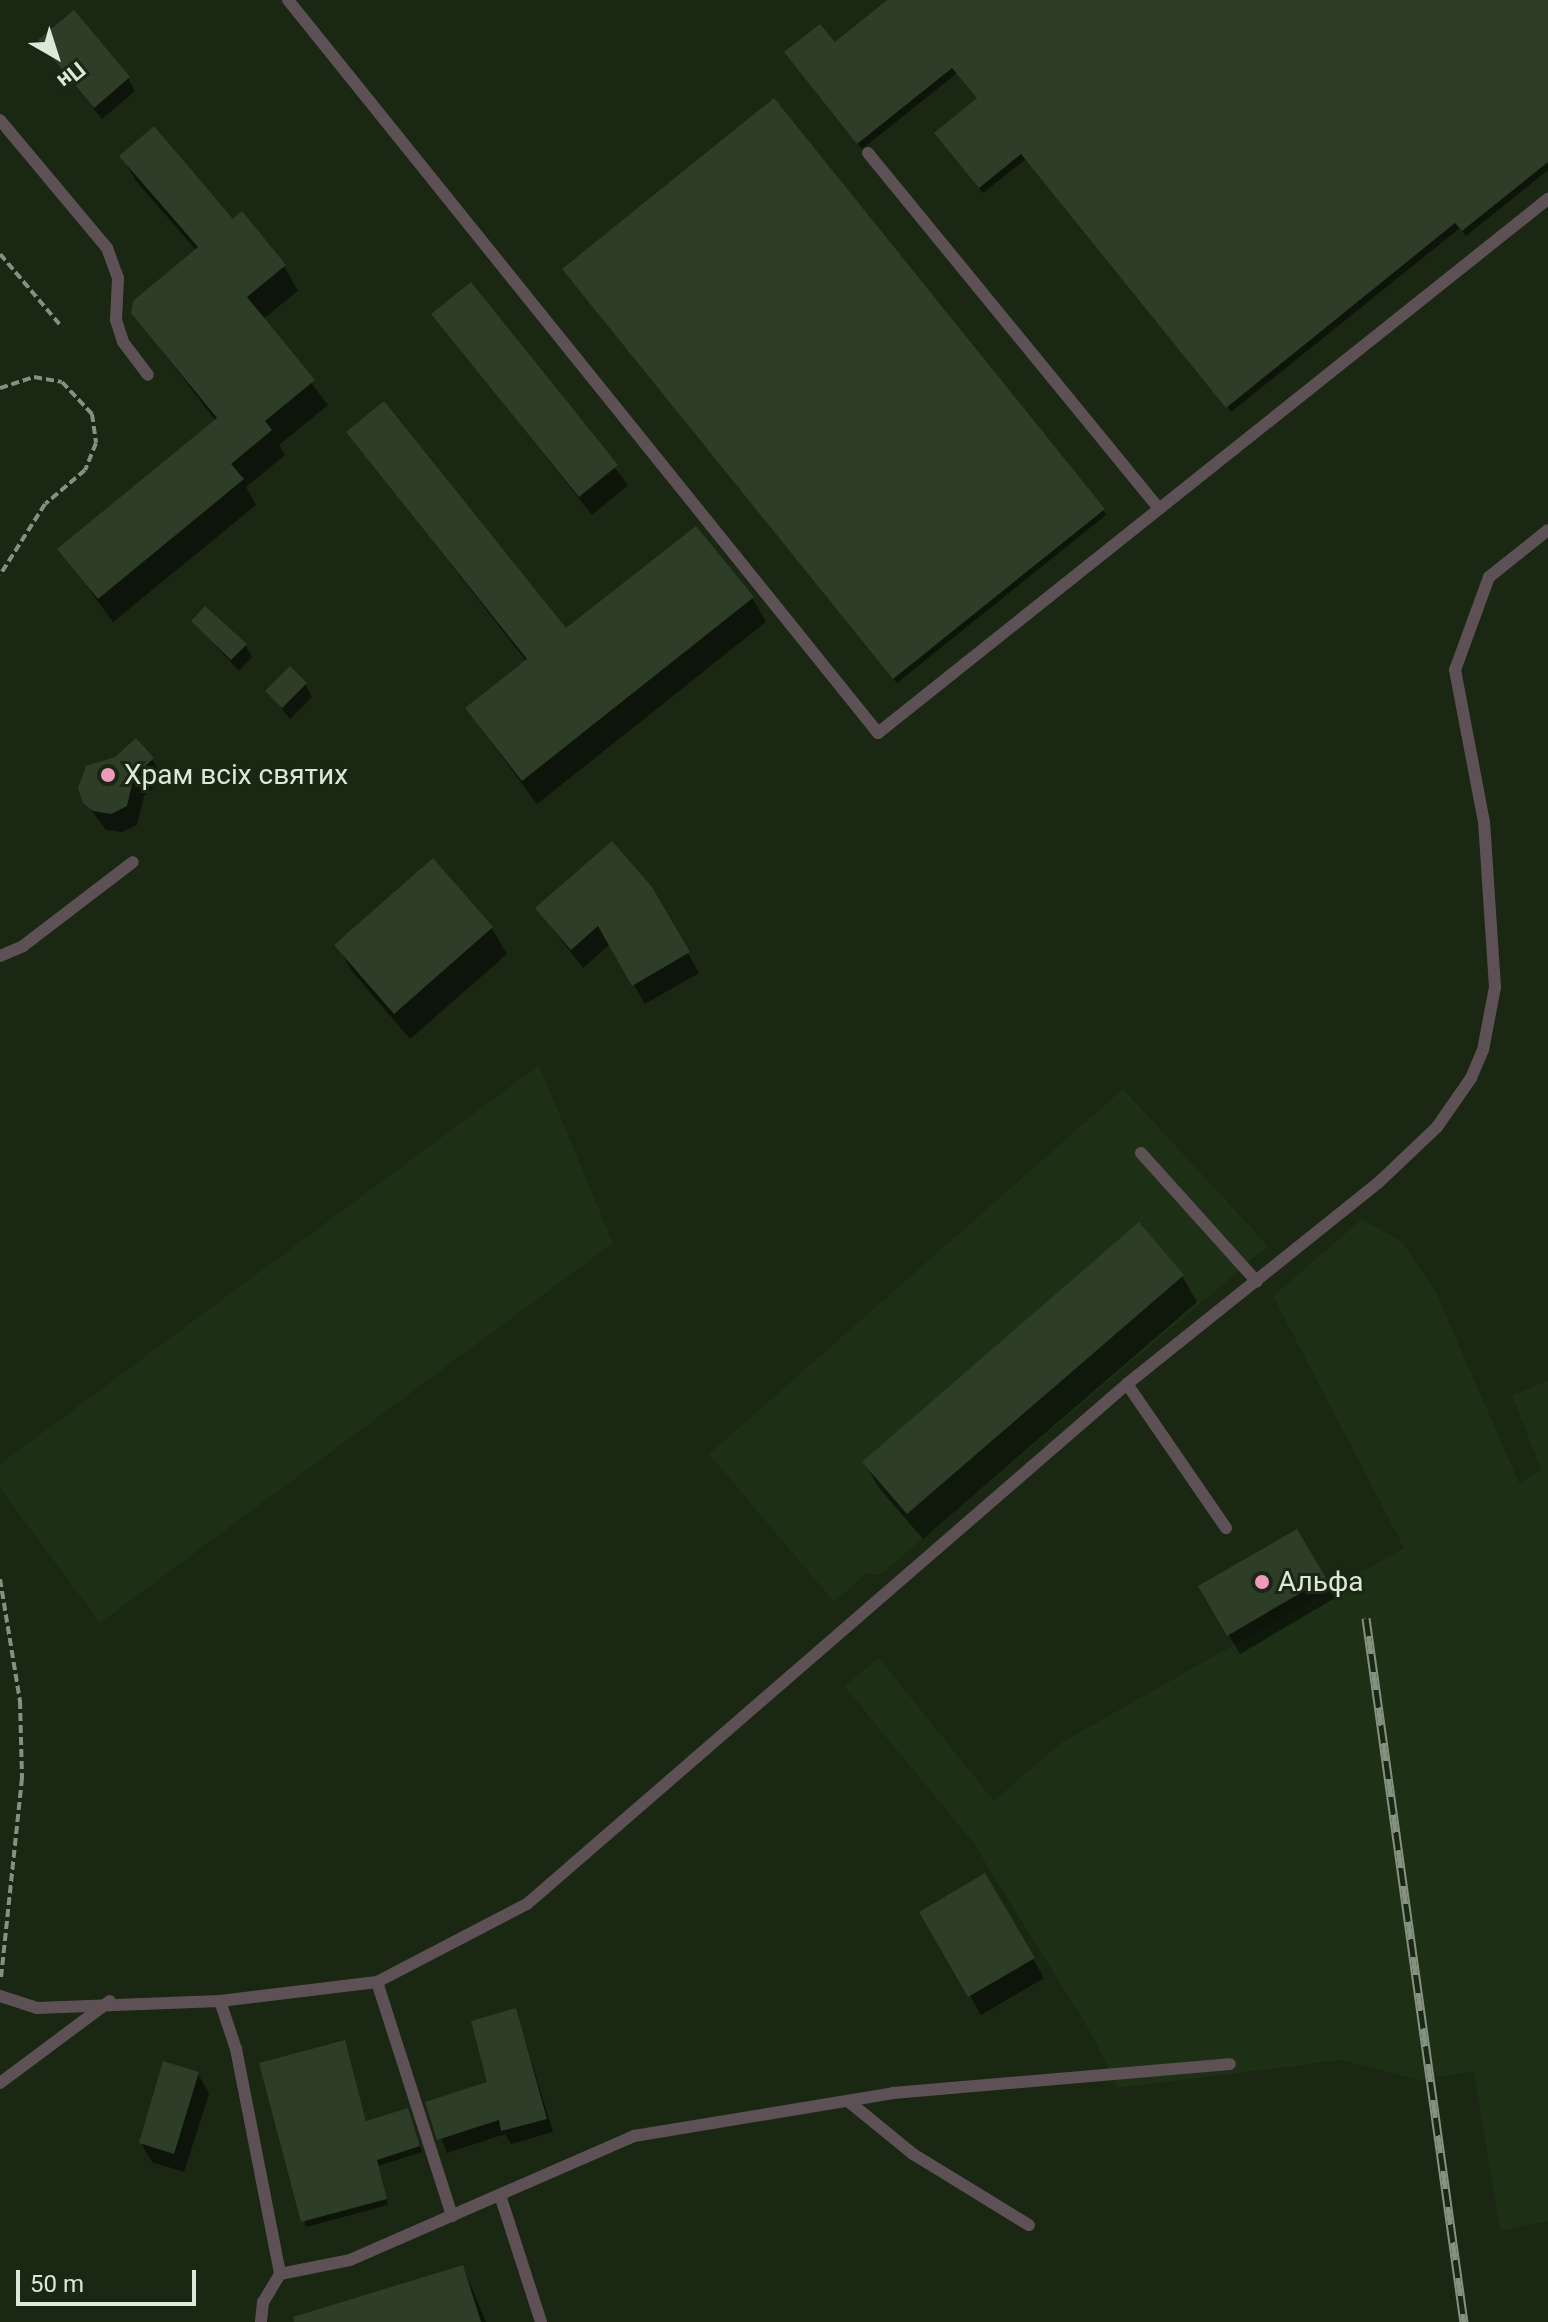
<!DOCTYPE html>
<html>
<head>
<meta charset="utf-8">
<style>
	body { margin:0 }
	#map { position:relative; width:1548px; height:2322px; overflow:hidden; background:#192713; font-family:Roboto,sans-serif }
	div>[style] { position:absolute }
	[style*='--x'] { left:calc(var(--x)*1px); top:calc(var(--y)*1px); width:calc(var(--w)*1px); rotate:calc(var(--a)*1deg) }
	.built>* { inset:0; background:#1d3015 }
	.shadow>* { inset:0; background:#0007 }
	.building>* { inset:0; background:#2e3d28 }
	.path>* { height:4px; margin-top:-2px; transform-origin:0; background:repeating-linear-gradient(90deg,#859180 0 8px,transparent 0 12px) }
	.service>* { height:12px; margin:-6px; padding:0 6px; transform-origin:6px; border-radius:6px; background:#5e5155 }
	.rail>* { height:9px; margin-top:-4.5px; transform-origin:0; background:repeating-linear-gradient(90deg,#192713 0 18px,#869281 0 36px); box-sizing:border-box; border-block:2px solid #869281 }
	.dots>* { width:22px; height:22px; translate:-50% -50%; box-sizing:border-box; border:4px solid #192713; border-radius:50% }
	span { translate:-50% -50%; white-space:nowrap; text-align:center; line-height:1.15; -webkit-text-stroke:6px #192713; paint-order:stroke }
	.poi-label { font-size:28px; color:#dee8da }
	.left { translate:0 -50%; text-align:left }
	.north { position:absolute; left:16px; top:16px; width:80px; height:80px; -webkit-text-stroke:6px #192713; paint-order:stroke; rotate:141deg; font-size:22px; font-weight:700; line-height:32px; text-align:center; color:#dee8da }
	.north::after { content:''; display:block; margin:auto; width:28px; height:36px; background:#dee8da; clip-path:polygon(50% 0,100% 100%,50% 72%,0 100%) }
	.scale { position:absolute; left:16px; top:2270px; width:180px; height:36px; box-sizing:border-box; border:4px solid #dee8da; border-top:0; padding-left:10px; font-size:24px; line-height:28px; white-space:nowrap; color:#dee8da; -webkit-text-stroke:6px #192713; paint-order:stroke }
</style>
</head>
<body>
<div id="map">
	<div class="built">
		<i style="clip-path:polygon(539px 1065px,613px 1243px,100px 1623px,0 1488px,0 1464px)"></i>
		<i style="clip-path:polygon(1123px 1089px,1268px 1246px,880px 1575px,867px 1573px,834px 1602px,709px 1454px)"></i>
		<i style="clip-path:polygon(1362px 1219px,1401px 1241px,1436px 1292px,1519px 1483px,1541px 1470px,1512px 1395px,1548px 1381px,1548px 2221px,1500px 2231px,1474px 2071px,1419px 2080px,1341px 2060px,1117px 2088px,1094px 2038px,972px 1841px,844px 1686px,879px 1658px,994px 1801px,1061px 1743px,1404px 1548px,1273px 1296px)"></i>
	</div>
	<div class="shadow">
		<i style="clip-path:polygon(895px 0,1548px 0,1548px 170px,1466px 236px,1460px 228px,1231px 412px,1026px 159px,983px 193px,940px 139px,978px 99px,957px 73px,862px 149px,790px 59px,834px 44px)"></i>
		<i style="clip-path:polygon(40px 41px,128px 78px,135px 91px,102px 119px)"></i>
		<i style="clip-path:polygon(122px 156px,233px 222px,284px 266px,298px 291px,263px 319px,328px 405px,279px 445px,285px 455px,246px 487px,256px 505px,113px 622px,60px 549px,216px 421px,133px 313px,197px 251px,136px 181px)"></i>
		<i style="clip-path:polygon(568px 275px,1103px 510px,1106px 515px,897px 683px)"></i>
		<i style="clip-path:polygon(471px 285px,628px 485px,592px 515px,434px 315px)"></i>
		<i style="clip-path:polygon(348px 432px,566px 631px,752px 598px,766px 622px,537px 804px,467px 709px,527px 662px)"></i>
		<i style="clip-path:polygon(193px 621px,245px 645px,252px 657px,239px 671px)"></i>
		<i style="clip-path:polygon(305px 684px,312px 697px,290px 719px,268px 691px)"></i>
		<i style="clip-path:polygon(152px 759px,163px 778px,144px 796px,137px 825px,122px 832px,106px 830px,85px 802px)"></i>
		<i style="clip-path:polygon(433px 861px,492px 929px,507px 954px,410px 1039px,352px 971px,337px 945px)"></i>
		<i style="clip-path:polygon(651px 888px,699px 973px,645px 1004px,610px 944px,583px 968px,537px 908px)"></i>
		<i style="clip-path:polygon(1182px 1276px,1197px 1302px,923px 1539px,879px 1488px,864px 1462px)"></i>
		<i style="clip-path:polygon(1296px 1531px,1335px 1598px,1240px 1654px,1201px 1587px)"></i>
		<i style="clip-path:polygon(985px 1876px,1044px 1978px,981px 2015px,922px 1912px)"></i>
		<i style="clip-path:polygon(516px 2011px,553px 2132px,511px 2144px,505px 2134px,447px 2153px,428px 2104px,489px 2084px)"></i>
		<i style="clip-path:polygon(344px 2042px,367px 2123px,410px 2116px,422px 2152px,378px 2166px,388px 2205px,306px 2227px,261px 2064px)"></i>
		<i style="clip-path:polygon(198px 2074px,209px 2094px,184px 2172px,152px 2162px,141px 2143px)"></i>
		<i style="clip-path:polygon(463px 2267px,486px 2322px,306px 2322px)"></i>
	</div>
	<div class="building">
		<i style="clip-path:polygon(887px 0,1548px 0,1548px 162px,1462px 231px,1455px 223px,1226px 408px,1021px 154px,979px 188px,934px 133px,977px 98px,952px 68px,857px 144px,784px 52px,820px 24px,835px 42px)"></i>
		<i style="clip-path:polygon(74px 10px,130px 77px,94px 108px,38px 40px)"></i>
		<i style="clip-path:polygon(774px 98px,1105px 509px,893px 679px,562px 269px)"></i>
		<i style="clip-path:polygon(154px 126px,233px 219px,242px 211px,286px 265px,247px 297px,315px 380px,265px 421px,272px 430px,231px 464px,244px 479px,98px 599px,57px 549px,217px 418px,131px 313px,133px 301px,198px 247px,119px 156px)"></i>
		<i style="clip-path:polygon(471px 282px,618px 465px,579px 497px,431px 314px)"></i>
		<i style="clip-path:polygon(384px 401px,566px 628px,696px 526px,754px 597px,522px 781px,465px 708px,527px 659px,346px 432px)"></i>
		<i style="clip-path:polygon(205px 606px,247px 644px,231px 660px,191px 621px)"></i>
		<i style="clip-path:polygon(290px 666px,307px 683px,282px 708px,265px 691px)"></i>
		<i style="clip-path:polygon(136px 738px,154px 758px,134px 776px,127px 806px,111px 814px,93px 811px,83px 803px,78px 788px,86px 766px,115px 757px)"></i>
		<i style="clip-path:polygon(612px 841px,652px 887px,690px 952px,632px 986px,598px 926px,571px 950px,535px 908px)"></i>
		<i style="clip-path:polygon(433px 858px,493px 927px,394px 1014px,334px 945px)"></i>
		<i style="clip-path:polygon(1139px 1222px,1184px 1275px,907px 1514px,862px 1462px)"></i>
		<i style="clip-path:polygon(1297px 1529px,1326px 1578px,1227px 1636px,1198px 1586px)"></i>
		<i style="clip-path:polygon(985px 1873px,1035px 1958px,968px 1997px,919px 1912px)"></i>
		<i style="clip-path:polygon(516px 2008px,547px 2119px,501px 2131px,499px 2120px,437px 2140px,425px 2102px,487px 2082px,471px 2021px)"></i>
		<i style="clip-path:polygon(345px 2040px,366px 2121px,408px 2108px,420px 2146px,377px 2160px,387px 2199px,301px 2222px,259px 2063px)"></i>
		<i style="clip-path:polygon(163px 2061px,199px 2072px,174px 2154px,139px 2143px)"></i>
		<i style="clip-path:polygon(463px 2265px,481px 2322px,294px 2322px,293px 2317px)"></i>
	</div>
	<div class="path">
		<i style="--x:0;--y:254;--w:96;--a:49.7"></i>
		<i style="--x:0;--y:388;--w:36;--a:-18"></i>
		<i style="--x:34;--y:377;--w:28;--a:10"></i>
		<i style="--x:62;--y:382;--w:44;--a:46.8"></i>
		<i style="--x:92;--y:414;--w:29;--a:82"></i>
		<i style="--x:96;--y:443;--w:29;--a:112"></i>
		<i style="--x:85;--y:470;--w:52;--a:139.6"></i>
		<i style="--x:45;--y:504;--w:84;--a:122.4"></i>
		<i style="--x:0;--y:1579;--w:124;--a:80.7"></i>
		<i style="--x:20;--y:1701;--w:77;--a:88.5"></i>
		<i style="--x:22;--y:1778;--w:201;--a:96"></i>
	</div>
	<div class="service">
		<i style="--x:288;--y:0;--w:941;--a:51.17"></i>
		<i style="--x:878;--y:733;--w:857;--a:-38.56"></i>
		<i style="--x:0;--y:120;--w:167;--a:50.1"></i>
		<i style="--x:107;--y:248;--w:32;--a:70"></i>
		<i style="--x:118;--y:278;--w:42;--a:92.7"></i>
		<i style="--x:116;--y:320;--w:23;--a:72"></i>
		<i style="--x:123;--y:342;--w:41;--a:52.9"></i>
		<i style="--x:868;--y:153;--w:460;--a:50.7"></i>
		<i style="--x:0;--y:956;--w:25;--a:-23"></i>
		<i style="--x:23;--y:946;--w:138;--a:-37.4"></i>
		<i style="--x:1141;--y:1153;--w:173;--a:48"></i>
		<i style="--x:1127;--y:1384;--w:175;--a:55.5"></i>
		<i style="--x:377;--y:1982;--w:246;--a:72.2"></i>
		<i style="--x:0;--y:1996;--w:39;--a:18"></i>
		<i style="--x:37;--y:2008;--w:183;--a:-2.2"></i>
		<i style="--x:220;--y:2001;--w:51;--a:71.6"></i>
		<i style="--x:236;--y:2049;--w:229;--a:78.9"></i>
		<i style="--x:280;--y:2274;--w:33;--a:121"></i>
		<i style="--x:263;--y:2302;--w:20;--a:96"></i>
		<i style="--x:220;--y:2001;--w:158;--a:-6.9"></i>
		<i style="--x:377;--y:1982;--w:169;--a:-27.5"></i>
		<i style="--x:527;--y:1904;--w:794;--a:-40.91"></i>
		<i style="--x:1127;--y:1384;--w:322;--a:-38.7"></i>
		<i style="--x:1378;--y:1183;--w:81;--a:-43.5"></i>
		<i style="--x:1437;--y:1127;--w:60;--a:-55.2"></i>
		<i style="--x:1471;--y:1078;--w:30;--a:-67"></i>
		<i style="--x:1483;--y:1050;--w:64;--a:-79.2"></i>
		<i style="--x:1495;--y:987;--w:165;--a:-93.8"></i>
		<i style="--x:1484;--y:822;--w:155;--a:-100.8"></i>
		<i style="--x:1455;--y:670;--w:99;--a:-69.9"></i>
		<i style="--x:1489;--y:577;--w:75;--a:-38.5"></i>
		<i style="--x:0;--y:2083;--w:137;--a:-36.7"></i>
		<i style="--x:848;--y:2101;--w:84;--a:39.2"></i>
		<i style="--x:913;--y:2154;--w:136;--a:31.5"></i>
		<i style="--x:500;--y:2195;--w:133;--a:72.1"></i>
		<i style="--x:280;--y:2274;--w:71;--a:-11.3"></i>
		<i style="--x:350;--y:2260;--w:310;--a:-23.6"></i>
		<i style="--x:634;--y:2136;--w:263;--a:-9.4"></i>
		<i style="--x:893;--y:2093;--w:338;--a:-4.9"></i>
	</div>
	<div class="rail">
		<i style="--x:1366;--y:1618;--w:711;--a:82.08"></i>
	</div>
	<div class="dots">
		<i style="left:108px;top:775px;background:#ef9ab8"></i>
		<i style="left:1262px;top:1582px;background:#ef9ab8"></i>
	</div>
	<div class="poi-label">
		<span class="left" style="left:124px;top:775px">Храм всіх святих</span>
		<span class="left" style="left:1278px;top:1582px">Альфа</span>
	</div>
	<div class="north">Пн</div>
	<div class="scale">50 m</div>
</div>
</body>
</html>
